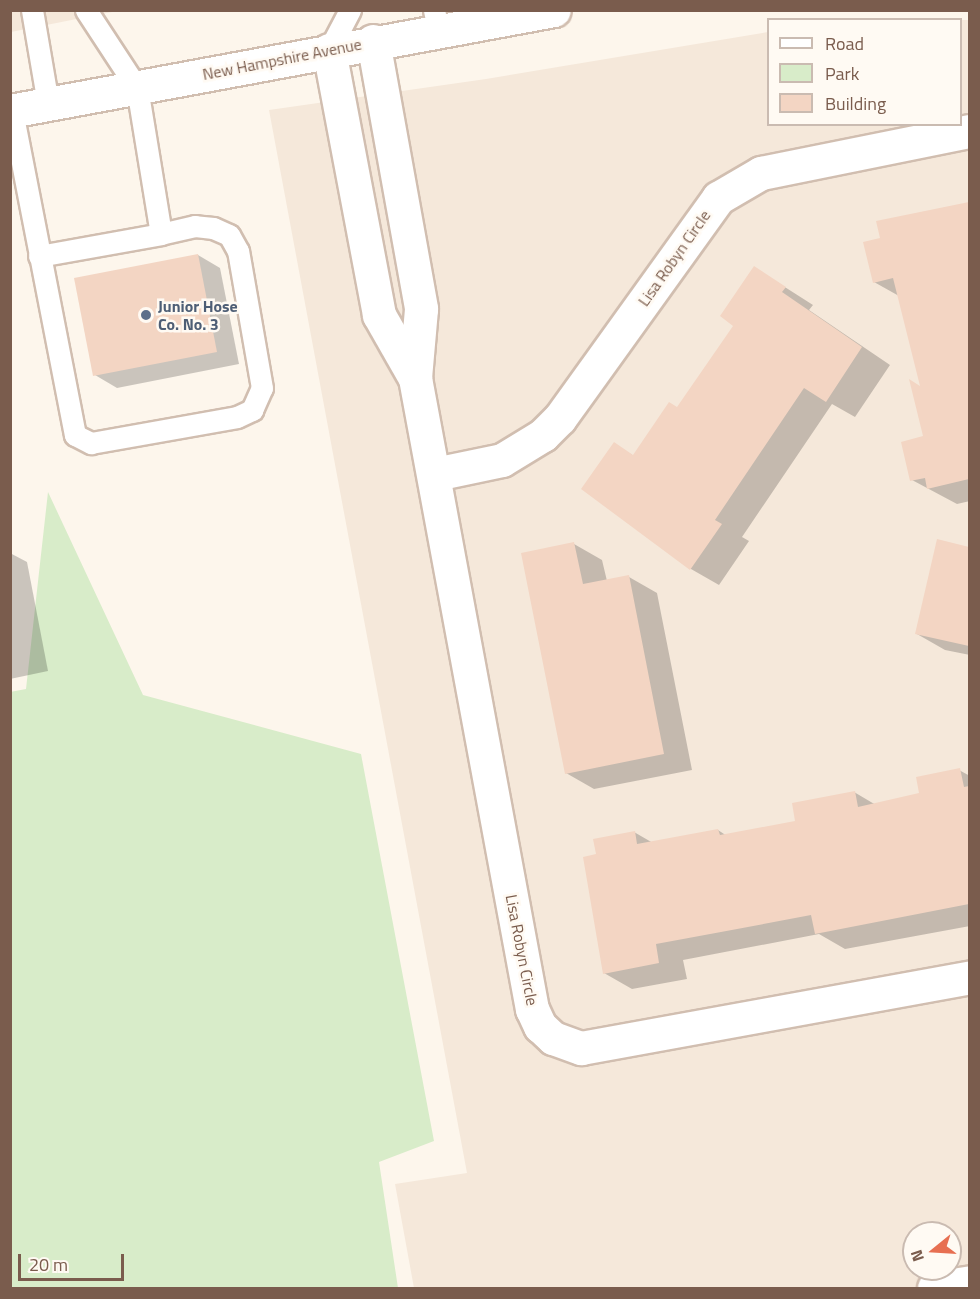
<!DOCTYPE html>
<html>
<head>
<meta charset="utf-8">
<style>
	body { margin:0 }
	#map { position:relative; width:980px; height:1299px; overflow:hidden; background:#fdf6ec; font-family:"Titillium Web",sans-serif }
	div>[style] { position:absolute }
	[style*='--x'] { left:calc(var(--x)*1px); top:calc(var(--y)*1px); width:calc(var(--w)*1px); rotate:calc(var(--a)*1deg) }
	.residential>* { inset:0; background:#f5e8da }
	.green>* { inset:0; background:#d8ecc9 }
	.shadow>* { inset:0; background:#0003 }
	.building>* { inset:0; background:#f3d5c3 }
	.roads { filter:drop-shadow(2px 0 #d1beb0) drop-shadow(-2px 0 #d1beb0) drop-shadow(0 2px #d1beb0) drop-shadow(0 -2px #d1beb0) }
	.lane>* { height:21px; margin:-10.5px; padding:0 10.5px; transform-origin:10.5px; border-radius:10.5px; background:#fff }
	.street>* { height:33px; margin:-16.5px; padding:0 16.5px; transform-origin:16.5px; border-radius:16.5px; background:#fff }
	.secondary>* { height:33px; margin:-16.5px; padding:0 16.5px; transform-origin:16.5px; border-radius:16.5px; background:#fff }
	.dots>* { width:16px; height:16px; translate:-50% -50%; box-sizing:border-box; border:3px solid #fffaf3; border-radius:50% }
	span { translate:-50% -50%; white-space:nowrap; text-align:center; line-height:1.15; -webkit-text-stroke:5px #fffaf3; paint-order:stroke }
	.street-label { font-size:16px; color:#7a5c4d }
	.service-label { font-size:16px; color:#4e5e75; font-weight:700 }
	.left { translate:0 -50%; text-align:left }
	.frame { position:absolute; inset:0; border:12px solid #7a5c4d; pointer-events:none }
	.legend { position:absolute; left:767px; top:18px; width:195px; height:108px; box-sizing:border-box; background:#fffaf3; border:2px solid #cabbb1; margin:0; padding:8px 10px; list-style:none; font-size:18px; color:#7a5c4d }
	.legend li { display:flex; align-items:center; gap:12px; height:30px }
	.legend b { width:30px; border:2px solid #cabbb1 }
	.north { position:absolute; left:902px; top:1221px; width:60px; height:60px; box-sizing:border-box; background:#fffaf3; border:2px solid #cabbb1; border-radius:50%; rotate:252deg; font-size:16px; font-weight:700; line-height:24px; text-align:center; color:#7a5c4d }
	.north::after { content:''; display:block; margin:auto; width:21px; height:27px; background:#e76f51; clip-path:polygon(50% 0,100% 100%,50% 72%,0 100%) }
	.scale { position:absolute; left:18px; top:1254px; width:106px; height:27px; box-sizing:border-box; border:3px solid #7a5c4d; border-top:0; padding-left:8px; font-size:18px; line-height:21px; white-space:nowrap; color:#7a5c4d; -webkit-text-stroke:4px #fffaf3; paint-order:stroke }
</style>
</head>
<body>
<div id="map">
	<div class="residential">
		<i style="clip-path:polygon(11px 11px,117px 11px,11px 32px)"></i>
		<i style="clip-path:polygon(evenodd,961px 20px,969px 20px,969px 1288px,414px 1288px,395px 1184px,467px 1173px,269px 110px,486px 79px,768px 32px,768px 124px,960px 124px,961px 20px,914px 1233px,950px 1233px,950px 1269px,914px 1269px,914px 1233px)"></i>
	</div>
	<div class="green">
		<i style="clip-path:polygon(48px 492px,143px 695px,361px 754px,434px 1141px,379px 1162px,398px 1288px,11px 1288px,10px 692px,26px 689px)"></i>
	</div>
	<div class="shadow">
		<i style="clip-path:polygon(970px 203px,970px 501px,957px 504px,912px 480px,925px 437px,922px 388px,899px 296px,874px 282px,882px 239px,878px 222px)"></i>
		<i style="clip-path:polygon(198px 255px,220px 268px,239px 364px,117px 388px,95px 375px)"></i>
		<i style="clip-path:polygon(755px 268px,813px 305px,809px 310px,890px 365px,855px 417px,832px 404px,742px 537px,749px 541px,719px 585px,691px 569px,584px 489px,614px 444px,634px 456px,678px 409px,735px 325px)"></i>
		<i style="clip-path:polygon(938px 541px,970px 549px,970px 655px,945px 650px,917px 634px)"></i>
		<i style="clip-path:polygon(574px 544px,602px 560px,607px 581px,629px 577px,657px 593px,692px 770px,594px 789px,566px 773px)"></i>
		<i style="clip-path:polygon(10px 553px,27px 562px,48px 671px,10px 679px)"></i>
		<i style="clip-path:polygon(959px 770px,970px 776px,970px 926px,845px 949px,819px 934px,683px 960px,687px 979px,632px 989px,604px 973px,598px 855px,634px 832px,653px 843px,718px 830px,727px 836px,797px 822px,854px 792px,876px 805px,921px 795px)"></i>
	</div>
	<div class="building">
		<i style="clip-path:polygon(969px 202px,969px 479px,927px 489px,925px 478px,910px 481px,901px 442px,923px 436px,909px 379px,920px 386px,893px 278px,873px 283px,863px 242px,880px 238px,876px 221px)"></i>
		<i style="clip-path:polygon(198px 254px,217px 352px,93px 376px,74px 278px)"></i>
		<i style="clip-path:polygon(754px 266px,786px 287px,782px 292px,862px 347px,826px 402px,804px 388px,715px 520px,722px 524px,690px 570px,581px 489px,614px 442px,633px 455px,669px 402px,677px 407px,733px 326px,720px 316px)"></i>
		<i style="clip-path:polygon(937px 539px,969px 547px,969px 646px,915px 634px)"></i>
		<i style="clip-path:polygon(574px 542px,583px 584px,629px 575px,664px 754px,565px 774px,521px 553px)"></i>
		<i style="clip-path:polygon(960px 768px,964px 787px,969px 786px,969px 904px,815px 934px,811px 915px,721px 932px,656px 944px,659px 963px,603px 974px,583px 857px,596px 854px,593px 839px,635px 831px,637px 844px,718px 829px,720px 835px,795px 821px,792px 803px,855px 791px,858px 807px,919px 793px,916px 777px)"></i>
	</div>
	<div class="roads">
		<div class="lane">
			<i style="--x:32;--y:10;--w:95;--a:80.3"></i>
			<i style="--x:434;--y:10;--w:19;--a:78"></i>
			<i style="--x:329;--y:50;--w:45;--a:-62.3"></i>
			<i style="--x:12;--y:111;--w:330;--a:79"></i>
			<i style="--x:75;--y:435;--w:18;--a:27"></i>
			<i style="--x:91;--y:443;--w:148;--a:-10.1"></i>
			<i style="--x:237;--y:417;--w:17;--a:-25"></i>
			<i style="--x:252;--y:410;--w:24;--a:-66"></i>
			<i style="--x:262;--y:388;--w:139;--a:-99.9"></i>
			<i style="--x:238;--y:251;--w:18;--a:-119"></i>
			<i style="--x:229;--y:235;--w:17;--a:-156"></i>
			<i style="--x:213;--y:228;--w:18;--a:-174"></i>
			<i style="--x:195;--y:226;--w:35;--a:167"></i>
			<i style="--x:161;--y:234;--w:148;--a:-99.3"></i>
			<i style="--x:137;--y:88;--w:93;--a:-123.2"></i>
			<i style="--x:39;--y:256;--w:124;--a:-10.2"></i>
		</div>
		<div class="street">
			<i style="--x:373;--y:41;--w:272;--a:79.8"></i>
			<i style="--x:421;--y:309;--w:69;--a:95"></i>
			<i style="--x:415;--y:378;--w:642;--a:79.5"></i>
			<i style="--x:532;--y:1009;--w:19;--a:65"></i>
			<i style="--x:540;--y:1026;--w:18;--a:43"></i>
			<i style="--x:553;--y:1038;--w:30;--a:20"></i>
			<i style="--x:581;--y:1048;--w:395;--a:-10.3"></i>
			<i style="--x:329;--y:50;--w:270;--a:79.3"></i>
			<i style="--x:379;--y:315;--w:73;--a:60.3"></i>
			<i style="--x:435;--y:474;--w:68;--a:-11.8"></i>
			<i style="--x:502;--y:460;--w:48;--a:-31.4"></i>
			<i style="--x:543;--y:435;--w:24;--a:-45"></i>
			<i style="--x:560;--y:418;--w:271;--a:-54.3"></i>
			<i style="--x:718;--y:198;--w:50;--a:-30.2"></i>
			<i style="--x:761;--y:173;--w:213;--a:-11.4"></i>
			<i style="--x:934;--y:1288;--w:36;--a:-9"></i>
		</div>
		<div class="secondary">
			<i style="--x:10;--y:111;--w:553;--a:-10.52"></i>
		</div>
	</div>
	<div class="dots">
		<i style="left:146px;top:315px;background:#5c6f8a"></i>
	</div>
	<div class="street-label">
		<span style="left:282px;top:59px;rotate:-11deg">New Hampshire Avenue</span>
		<span style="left:674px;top:258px;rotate:-55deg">Lisa Robyn Circle</span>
		<span style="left:522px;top:950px;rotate:79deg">Lisa Robyn Circle</span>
	</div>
	<div class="service-label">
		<span class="left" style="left:158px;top:315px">Junior Hose<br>Co. No. 3</span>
	</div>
	<div class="frame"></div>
	<ul class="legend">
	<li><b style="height:8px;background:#fff"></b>Road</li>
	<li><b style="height:16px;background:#d8ecc9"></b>Park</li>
	<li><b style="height:16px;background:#f3d5c3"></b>Building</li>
	</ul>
	<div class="north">N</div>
	<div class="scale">20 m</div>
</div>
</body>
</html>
